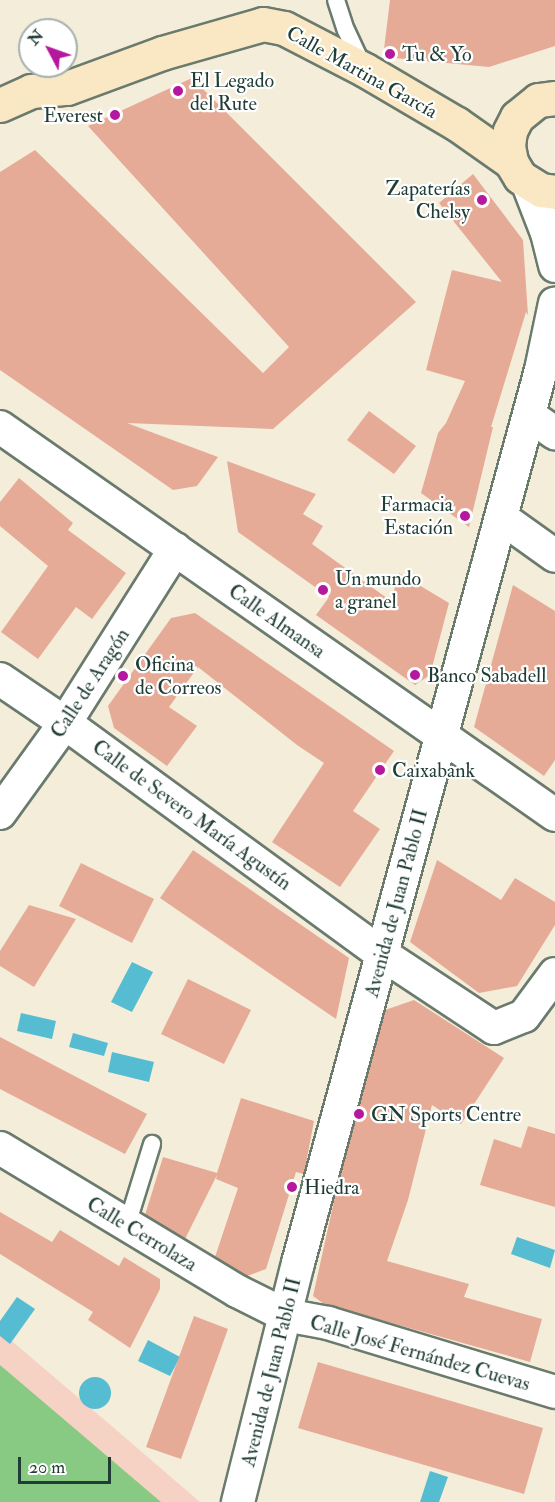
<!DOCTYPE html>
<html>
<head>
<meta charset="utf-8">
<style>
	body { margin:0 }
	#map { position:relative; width:555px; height:1502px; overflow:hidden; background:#f4edda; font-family:"IM FELL Double Pica",serif }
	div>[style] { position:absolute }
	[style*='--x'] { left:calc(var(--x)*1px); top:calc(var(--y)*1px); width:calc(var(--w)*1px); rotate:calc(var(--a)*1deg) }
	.built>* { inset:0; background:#f6d2c4 }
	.green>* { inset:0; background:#88ca83 }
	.water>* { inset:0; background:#55bcd2 }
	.round { border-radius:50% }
	.building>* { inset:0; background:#e6ab97 }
	.roads { filter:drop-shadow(2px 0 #6a7b6e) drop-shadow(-2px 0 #6a7b6e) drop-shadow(0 2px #6a7b6e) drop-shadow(0 -2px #6a7b6e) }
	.lane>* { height:16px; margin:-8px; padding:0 8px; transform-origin:8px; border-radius:8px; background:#fff }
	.street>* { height:32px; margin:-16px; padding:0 16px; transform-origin:16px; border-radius:16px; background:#fff }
	.secondary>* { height:33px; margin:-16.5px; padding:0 16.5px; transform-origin:16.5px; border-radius:16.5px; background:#fae7c3 }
	.dots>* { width:16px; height:16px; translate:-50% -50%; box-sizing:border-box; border:3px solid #fff; border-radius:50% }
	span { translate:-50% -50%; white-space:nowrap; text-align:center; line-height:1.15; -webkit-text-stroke:4.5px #fff; paint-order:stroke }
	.poi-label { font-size:20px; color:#1f3d34 }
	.left { translate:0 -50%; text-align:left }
	.right { translate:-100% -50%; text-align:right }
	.street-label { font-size:20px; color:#1f3d34 }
	.north { position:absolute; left:18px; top:18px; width:60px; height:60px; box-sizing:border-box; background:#fff; border:2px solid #a5b1ae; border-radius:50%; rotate:311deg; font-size:16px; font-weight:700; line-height:24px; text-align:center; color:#1f3d34 }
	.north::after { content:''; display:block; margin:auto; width:21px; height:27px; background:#b5179e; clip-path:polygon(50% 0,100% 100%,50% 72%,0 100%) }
	.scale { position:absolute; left:18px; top:1457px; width:93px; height:27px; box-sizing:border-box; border:3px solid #1f3d34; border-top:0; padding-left:8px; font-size:18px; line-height:21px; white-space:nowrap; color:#1f3d34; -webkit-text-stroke:4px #fff; paint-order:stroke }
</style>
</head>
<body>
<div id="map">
	<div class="built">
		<i style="clip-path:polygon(0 1331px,107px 1422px,200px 1502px,0 1502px)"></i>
	</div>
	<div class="green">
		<i style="clip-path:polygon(0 1365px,161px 1502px,0 1502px)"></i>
	</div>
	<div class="water">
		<i style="clip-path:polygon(132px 962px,153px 972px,132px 1012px,111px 1002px)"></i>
		<i style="clip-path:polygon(21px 1013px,56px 1021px,52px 1039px,17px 1031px)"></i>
		<i style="clip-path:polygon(73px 1033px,108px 1043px,104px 1056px,69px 1047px)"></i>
		<i style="clip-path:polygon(112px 1052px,154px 1062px,149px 1082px,108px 1072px)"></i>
		<i style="clip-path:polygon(517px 1237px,555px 1250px,550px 1268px,511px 1254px)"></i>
		<i style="clip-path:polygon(17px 1297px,35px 1309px,10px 1344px,0 1336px,0 1321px)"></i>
		<i style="clip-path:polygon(148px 1340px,180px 1357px,170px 1376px,138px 1361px)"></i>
		<i class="round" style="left:79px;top:1377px;width:32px;height:32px"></i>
		<i style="clip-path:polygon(430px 1471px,448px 1477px,439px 1502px,420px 1502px)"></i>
	</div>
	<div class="building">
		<i style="clip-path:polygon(390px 0,555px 0,555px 46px,489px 67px,383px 57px)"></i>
		<i style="clip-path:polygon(192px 78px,416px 302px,273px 429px,127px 423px,218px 457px,197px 486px,173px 490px,0 370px,0 172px,35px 150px,263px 373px,289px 347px,88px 126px)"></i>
		<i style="clip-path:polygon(473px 174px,523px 240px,528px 315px,526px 312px,491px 427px,493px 427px,469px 527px,421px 493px,438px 433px,446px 423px,465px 381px,426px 370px,452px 270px,502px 282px,439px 203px)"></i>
		<i style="clip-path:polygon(369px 411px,416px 446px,394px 474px,347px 440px)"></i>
		<i style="clip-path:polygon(227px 461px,316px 494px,303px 514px,323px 526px,312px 544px,391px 601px,399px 573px,449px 603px,430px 675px,415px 685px,316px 615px,329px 597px,238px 532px)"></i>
		<i style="clip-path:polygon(19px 478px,73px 523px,68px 530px,126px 573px,92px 619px,76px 607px,38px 659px,1px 632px,48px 566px,0 526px,0 502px)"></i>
		<i style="clip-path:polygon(513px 585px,555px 611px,555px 760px,544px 776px,474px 727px)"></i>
		<i style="clip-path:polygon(195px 613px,394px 751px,353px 811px,380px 829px,340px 887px,272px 842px,324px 763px,297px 745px,198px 667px,169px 707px,197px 726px,167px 766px,114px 728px,108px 706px,171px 618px)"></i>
		<i style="clip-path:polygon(193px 850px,349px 958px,336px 1019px,160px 898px)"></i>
		<i style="clip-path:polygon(437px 860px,501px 900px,515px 878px,555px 902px,555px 925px,517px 986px,479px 993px,410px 942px)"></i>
		<i style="clip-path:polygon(81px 863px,154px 899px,132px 943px,59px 906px)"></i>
		<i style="clip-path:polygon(29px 905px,76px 919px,34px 987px,0 966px,0 951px)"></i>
		<i style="clip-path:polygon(188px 979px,251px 1010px,224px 1064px,161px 1034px)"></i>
		<i style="clip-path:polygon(414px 1000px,504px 1058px,461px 1124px,432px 1105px,408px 1200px,387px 1261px,469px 1284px,464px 1297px,542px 1319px,530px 1362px,324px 1304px,313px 1296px,338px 1183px,385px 1010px)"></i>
		<i style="clip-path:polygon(0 1037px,147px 1114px,125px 1154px,0 1089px)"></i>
		<i style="clip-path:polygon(241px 1098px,314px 1121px,304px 1174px,296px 1172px,266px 1269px,247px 1276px,215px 1257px,238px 1188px,216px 1179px,217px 1175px,185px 1239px,145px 1215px,163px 1157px,217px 1173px)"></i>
		<i style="clip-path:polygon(528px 1126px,555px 1134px,555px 1207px,480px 1185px,494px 1139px,521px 1148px)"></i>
		<i style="clip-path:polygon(0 1212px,52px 1242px,60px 1230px,119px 1266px,124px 1257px,160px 1279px,160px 1289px,130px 1348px,88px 1320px,93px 1312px,0 1254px)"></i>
		<i style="clip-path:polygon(194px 1316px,228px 1329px,181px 1459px,146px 1447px)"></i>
		<i style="clip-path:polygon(318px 1362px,543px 1428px,524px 1494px,298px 1428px)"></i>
	</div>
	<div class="roads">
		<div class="lane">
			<i style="--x:336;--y:0;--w:32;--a:72"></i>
			<i style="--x:346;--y:30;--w:40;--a:65"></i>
			<i style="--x:127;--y:1225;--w:85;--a:-72.8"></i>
		</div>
		<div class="street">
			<i style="--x:528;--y:184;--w:53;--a:68.8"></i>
			<i style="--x:547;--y:233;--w:34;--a:76"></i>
			<i style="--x:529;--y:415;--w:32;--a:35"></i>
			<i style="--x:0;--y:427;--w:677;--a:34.96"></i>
			<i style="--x:502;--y:518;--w:65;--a:35.6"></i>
			<i style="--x:0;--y:679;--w:78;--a:34.1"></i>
			<i style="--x:65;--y:723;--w:392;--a:36.1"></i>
			<i style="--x:382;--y:954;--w:134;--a:33.5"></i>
			<i style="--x:494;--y:1028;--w:32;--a:-22"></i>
			<i style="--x:524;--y:1016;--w:52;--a:-53.6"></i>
			<i style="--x:0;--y:813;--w:111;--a:-54.2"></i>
			<i style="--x:65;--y:723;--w:206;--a:-57.7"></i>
			<i style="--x:0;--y:1148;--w:277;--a:31.1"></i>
			<i style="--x:237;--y:1291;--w:54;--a:26.6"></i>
			<i style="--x:285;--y:1315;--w:44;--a:10.5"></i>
			<i style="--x:328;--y:1323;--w:237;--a:16.9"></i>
			<i style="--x:238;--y:1502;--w:246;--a:-75.9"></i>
			<i style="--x:298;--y:1263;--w:925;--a:-74.78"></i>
			<i style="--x:541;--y:370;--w:68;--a:-78.2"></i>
		</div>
		<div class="secondary">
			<i style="--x:555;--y:98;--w:17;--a:173"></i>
			<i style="--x:538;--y:100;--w:27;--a:141"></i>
			<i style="--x:517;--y:117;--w:16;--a:117"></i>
			<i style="--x:510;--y:131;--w:15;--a:98"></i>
			<i style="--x:508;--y:146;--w:16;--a:79"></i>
			<i style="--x:511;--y:162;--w:17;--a:59"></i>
			<i style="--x:520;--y:177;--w:25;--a:32"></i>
			<i style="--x:541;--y:190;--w:14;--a:8"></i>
			<i style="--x:0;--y:105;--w:34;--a:-24"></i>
			<i style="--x:31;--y:91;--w:36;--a:-5"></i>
			<i style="--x:67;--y:88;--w:101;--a:-20.2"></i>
			<i style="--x:162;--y:53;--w:105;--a:-16"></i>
			<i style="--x:263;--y:24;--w:21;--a:11"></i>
			<i style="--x:284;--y:28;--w:91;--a:27.4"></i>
			<i style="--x:365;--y:70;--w:107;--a:30.4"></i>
			<i style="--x:457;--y:124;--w:66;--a:35.1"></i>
		</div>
	</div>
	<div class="dots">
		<i style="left:390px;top:54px;background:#b5179e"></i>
		<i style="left:178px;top:91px;background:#b5179e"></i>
		<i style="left:115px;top:115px;background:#b5179e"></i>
		<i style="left:482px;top:200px;background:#b5179e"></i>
		<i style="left:465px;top:516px;background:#b5179e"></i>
		<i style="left:323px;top:590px;background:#b5179e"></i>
		<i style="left:415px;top:675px;background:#b5179e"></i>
		<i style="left:123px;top:676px;background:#b5179e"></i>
		<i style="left:380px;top:770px;background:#b5179e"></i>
		<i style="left:359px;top:1114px;background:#b5179e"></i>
		<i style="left:292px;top:1187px;background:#b5179e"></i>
	</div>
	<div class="poi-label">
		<span class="left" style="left:402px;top:54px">Tu &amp; Yo</span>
		<span class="left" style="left:190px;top:92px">El Legado<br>del Rute</span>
		<span class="right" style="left:103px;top:115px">Everest</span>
		<span class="right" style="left:470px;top:200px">Zapaterías<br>Chelsy</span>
		<span class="right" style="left:453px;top:516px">Farmacia<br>Estación</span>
		<span class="left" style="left:335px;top:590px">Un mundo<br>a granel</span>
		<span class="left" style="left:135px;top:676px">Oficina<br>de Correos</span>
		<span class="left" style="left:427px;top:675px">Banco Sabadell</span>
		<span class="left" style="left:392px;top:770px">Caixabank</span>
		<span class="left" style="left:371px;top:1114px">GN Sports Centre</span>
		<span class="left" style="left:304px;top:1187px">Hiedra</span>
	</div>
	<div class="street-label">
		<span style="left:362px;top:72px;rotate:29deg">Calle Martina García</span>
		<span style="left:277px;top:621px;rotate:35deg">Calle Almansa</span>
		<span style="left:90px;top:683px;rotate:-57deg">Calle de Aragón</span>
		<span style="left:192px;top:815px;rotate:36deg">Calle de Severo María Agustín</span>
		<span style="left:396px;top:903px;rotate:-75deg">Avenida de Juan Pablo II</span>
		<span style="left:142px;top:1234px;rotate:31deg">Calle Cerrolaza</span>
		<span style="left:420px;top:1353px;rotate:16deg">Calle José Fernández Cuevas</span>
		<span style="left:271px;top:1372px;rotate:-76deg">Avenida de Juan Pablo II</span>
	</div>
	<div class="north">N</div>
	<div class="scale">20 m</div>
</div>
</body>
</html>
